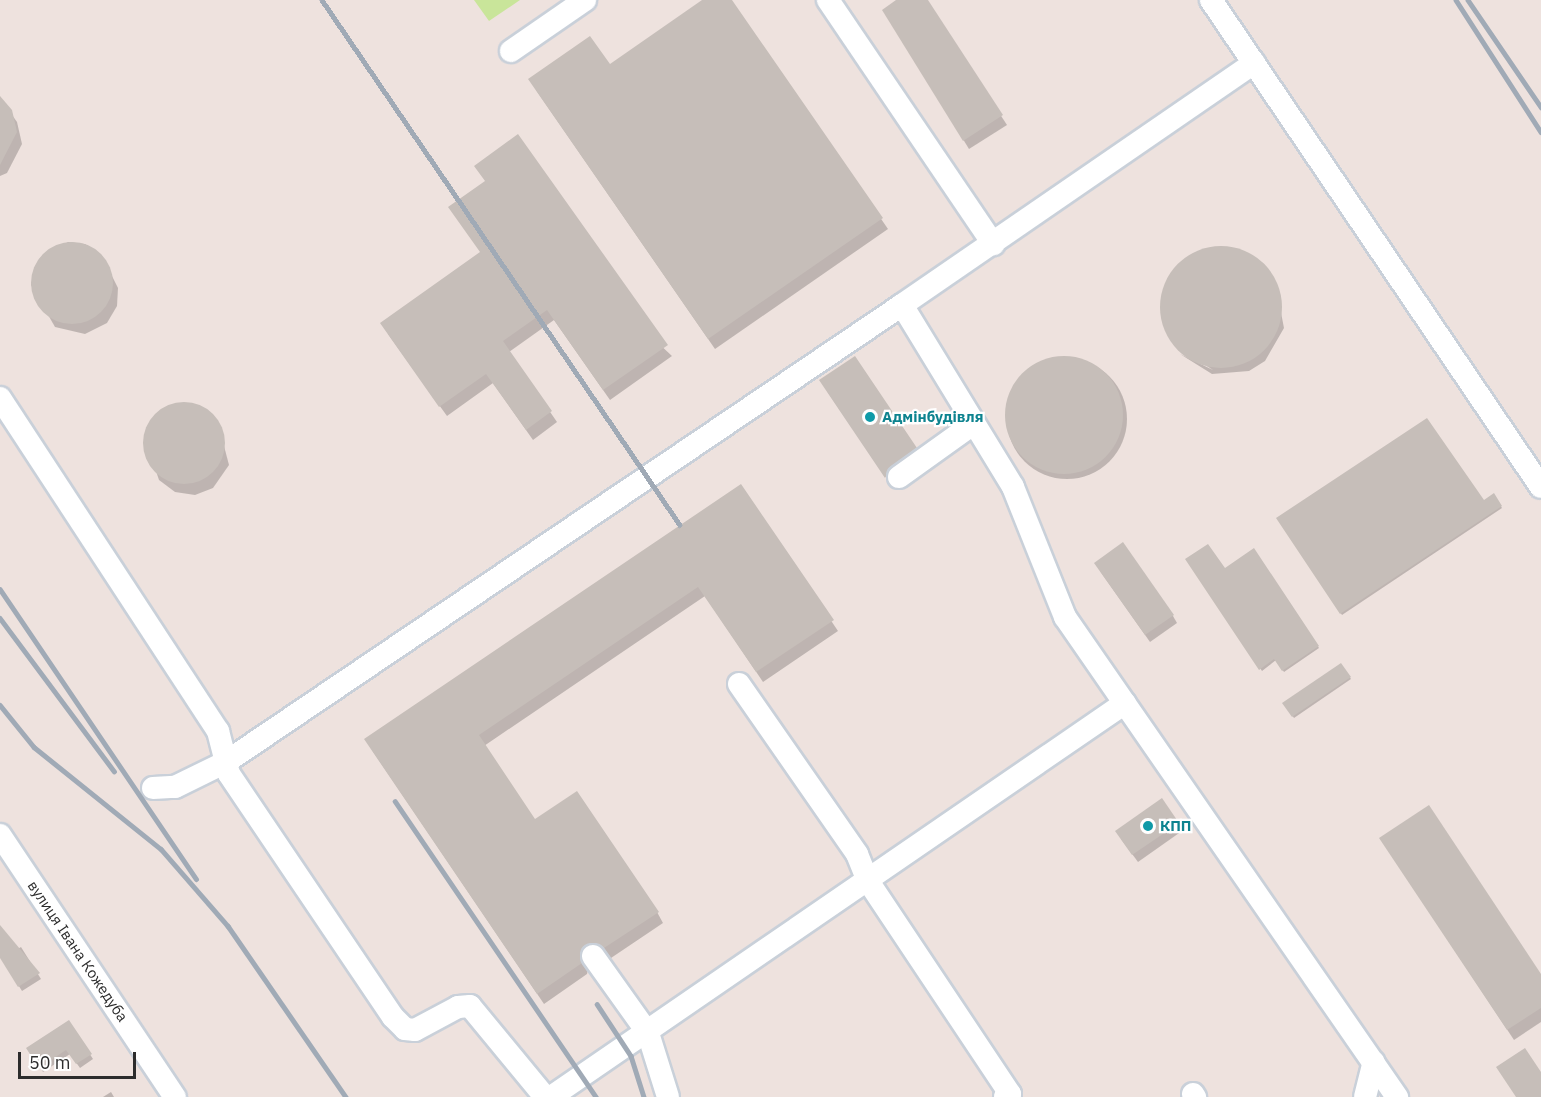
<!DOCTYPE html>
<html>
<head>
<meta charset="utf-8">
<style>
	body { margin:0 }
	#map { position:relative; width:1541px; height:1097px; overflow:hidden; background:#eee2de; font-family:"IBM Plex Sans",sans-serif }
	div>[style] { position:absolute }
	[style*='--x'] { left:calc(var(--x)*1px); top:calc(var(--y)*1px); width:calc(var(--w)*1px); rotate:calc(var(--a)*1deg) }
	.green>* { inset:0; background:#c9e59a }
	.shadow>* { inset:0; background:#0003 }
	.round { border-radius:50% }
	.building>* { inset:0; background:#c6beb9 }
	.roads { filter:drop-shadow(2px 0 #c9d0d9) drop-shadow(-2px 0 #c9d0d9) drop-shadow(0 2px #c9d0d9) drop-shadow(0 -2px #c9d0d9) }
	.minor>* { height:22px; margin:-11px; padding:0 11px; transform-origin:11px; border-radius:11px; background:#fff }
	.rail>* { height:4.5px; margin:-2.25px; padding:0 2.25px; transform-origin:2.25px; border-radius:2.25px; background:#a0aab6 }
	.dots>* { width:16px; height:16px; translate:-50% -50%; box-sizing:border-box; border:3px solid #fff; border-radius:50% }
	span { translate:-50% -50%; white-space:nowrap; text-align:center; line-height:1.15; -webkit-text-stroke:4.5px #fff; paint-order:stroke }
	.culture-label { font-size:15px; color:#0d838f; font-weight:700 }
	.left { translate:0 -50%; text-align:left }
	.street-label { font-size:15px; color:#2c2c2c }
	.scale { position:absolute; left:18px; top:1052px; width:118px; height:27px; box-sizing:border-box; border:3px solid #2c2c2c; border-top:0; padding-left:8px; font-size:18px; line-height:21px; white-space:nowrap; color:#2c2c2c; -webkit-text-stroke:4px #fff; paint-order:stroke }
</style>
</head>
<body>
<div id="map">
	<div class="green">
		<i style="clip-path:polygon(474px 0,520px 0,489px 21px)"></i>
	</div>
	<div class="shadow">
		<i style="clip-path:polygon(705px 0,731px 0,888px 229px,715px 349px,536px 90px,609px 66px)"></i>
		<i style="clip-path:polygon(899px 0,926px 0,1007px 125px,969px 149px,884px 10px)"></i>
		<i style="clip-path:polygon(0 98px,17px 122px,22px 144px,7px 173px,0 176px)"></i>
		<i style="clip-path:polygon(486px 182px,672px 356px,610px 400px,554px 320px,509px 352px,557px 422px,533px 440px,493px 383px,447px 416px,388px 334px,481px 253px)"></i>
		<i style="clip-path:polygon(68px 242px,85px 244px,102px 256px,118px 288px,117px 306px,107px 323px,85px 334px,55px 327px,31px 285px,40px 258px)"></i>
		<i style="clip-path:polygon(1228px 248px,1248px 254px,1275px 282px,1284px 328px,1265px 361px,1249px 371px,1212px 374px,1180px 354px,1213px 370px,1174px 345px,1165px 327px,1164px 287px,1189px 256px)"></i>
		<i class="round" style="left:1007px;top:359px;width:120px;height:120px"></i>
		<i style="clip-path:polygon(827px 391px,916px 448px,922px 459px,892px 486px)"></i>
		<i style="clip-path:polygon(189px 403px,218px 423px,229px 465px,213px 488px,195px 495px,175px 492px,159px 480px,144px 436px,164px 408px)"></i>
		<i style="clip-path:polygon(741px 486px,838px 631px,763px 682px,705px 596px,484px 746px,535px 821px,657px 912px,663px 923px,611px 958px,591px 955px,587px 974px,544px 1004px,372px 750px)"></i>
		<i style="clip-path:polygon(1494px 496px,1502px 508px,1342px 615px,1278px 519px,1484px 502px)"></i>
		<i style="clip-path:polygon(1254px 550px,1319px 648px,1284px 672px,1276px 660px,1262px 671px,1187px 560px,1224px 570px)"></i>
		<i style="clip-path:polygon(1100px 571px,1173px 616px,1177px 623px,1150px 642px)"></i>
		<i style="clip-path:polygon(1341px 665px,1351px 679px,1294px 718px,1284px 703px)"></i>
		<i style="clip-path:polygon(1178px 823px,1182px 831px,1138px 862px,1121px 839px)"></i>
		<i style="clip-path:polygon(1387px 848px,1541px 977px,1541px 1022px,1514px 1040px)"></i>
		<i style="clip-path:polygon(0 928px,16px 950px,21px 947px,41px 979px,22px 991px,0 956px)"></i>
		<i style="clip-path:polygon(69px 1022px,93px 1059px,80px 1068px,70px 1054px,43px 1072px,28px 1048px)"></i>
		<i style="clip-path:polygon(111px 1092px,114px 1097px,103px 1097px)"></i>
	</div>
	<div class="building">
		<i style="clip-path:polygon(702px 0,732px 0,883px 218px,708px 339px,528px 79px,590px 36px,610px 64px)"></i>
		<i style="clip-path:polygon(896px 0,928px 0,1003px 115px,963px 141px,882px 10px)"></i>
		<i style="clip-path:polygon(0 96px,12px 110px,17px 132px,0 165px)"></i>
		<i style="clip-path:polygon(518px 134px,668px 345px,603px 390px,547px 310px,503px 341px,552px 411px,526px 430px,486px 374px,439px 407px,380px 323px,480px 252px,448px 207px,485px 181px,474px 166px)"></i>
		<i class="round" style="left:31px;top:242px;width:82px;height:82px"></i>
		<i class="round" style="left:1160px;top:246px;width:122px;height:122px"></i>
		<i class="round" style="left:1005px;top:356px;width:118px;height:118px"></i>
		<i style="clip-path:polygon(855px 356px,917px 448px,891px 466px,885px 478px,819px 380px)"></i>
		<i class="round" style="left:143px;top:402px;width:82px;height:82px"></i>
		<i style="clip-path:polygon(1427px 418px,1484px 500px,1494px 493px,1502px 506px,1340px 614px,1276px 518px)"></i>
		<i style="clip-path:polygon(741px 484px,834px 620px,756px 672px,698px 587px,479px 735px,535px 819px,577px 791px,659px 912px,604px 948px,586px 945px,582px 963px,537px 994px,364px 739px)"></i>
		<i style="clip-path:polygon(1123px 542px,1174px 615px,1145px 635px,1094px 563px)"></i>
		<i style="clip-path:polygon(1208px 544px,1225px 568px,1254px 548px,1319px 646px,1282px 671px,1274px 659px,1259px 670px,1185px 559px)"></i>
		<i style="clip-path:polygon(1341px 663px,1351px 677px,1292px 717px,1282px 703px)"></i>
		<i style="clip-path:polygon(1162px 798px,1179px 823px,1132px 855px,1115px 831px)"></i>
		<i style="clip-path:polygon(1429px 805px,1541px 974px,1541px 1008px,1507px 1030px,1379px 838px)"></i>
		<i style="clip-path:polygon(0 925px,40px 973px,18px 987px,0 958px)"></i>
		<i style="clip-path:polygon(69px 1020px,92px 1054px,76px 1064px,66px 1050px,39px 1068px,26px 1048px)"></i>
		<i style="clip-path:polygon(1525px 1048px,1541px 1072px,1541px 1097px,1516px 1097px,1496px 1067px)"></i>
	</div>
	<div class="roads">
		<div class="minor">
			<i style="--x:828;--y:0;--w:295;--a:55.9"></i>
			<i style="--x:1211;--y:0;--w:588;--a:55.88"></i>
			<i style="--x:511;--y:51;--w:90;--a:-34.6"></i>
			<i style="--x:1254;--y:63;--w:427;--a:145.5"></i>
			<i style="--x:902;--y:305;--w:213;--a:58.6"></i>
			<i style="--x:1013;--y:487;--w:140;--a:68.2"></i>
			<i style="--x:1065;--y:617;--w:584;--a:55.33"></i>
			<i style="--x:0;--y:398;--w:398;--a:56.8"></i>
			<i style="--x:218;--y:731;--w:44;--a:75.7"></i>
			<i style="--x:229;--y:774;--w:293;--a:56"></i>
			<i style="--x:393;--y:1017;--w:17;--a:45"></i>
			<i style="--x:405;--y:1029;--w:10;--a:6"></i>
			<i style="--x:415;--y:1030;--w:49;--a:-28.1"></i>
			<i style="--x:458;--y:1007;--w:12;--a:-5"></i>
			<i style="--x:470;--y:1006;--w:118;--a:50.5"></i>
			<i style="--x:899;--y:477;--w:91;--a:-35.6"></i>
			<i style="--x:739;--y:684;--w:207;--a:55.2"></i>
			<i style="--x:857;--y:854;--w:29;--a:68"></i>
			<i style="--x:868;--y:881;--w:256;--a:56.3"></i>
			<i style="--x:1010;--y:1094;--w:6;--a:149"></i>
			<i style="--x:153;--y:788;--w:22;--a:-3"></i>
			<i style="--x:175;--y:787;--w:57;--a:-26.1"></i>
			<i style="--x:226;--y:762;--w:816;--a:-34.06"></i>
			<i style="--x:0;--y:835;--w:315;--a:56.3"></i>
			<i style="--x:593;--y:956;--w:95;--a:54.5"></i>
			<i style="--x:648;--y:1033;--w:67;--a:72.6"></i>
			<i style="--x:1193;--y:1094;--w:4;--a:56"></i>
			<i style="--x:551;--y:1097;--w:696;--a:-34.47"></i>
			<i style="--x:1365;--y:1097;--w:36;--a:-76"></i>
		</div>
	</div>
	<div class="rail">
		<i style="--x:322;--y:0;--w:635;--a:55.71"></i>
		<i style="--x:1456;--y:0;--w:157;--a:57.2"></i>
		<i style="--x:1468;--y:0;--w:130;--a:55.7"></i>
		<i style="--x:0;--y:589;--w:350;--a:55.9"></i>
		<i style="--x:0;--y:618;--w:191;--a:53.3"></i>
		<i style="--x:0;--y:705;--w:54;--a:51"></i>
		<i style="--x:34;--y:747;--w:163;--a:38.8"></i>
		<i style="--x:161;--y:849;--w:102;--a:49"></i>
		<i style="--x:228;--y:926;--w:208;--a:55.4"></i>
		<i style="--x:395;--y:801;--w:358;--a:55.8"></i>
		<i style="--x:597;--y:1004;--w:62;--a:56.8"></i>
		<i style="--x:631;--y:1056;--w:43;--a:72.4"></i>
	</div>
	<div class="dots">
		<i style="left:870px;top:417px;background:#0f9aa8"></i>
		<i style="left:1148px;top:826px;background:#0f9aa8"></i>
	</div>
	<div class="culture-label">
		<span class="left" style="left:882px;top:417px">Адмінбудівля</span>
		<span class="left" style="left:1160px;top:826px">КПП</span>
	</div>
	<div class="street-label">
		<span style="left:78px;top:951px;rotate:56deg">вулиця Івана Кожедуба</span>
	</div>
	<div class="scale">50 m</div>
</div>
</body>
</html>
